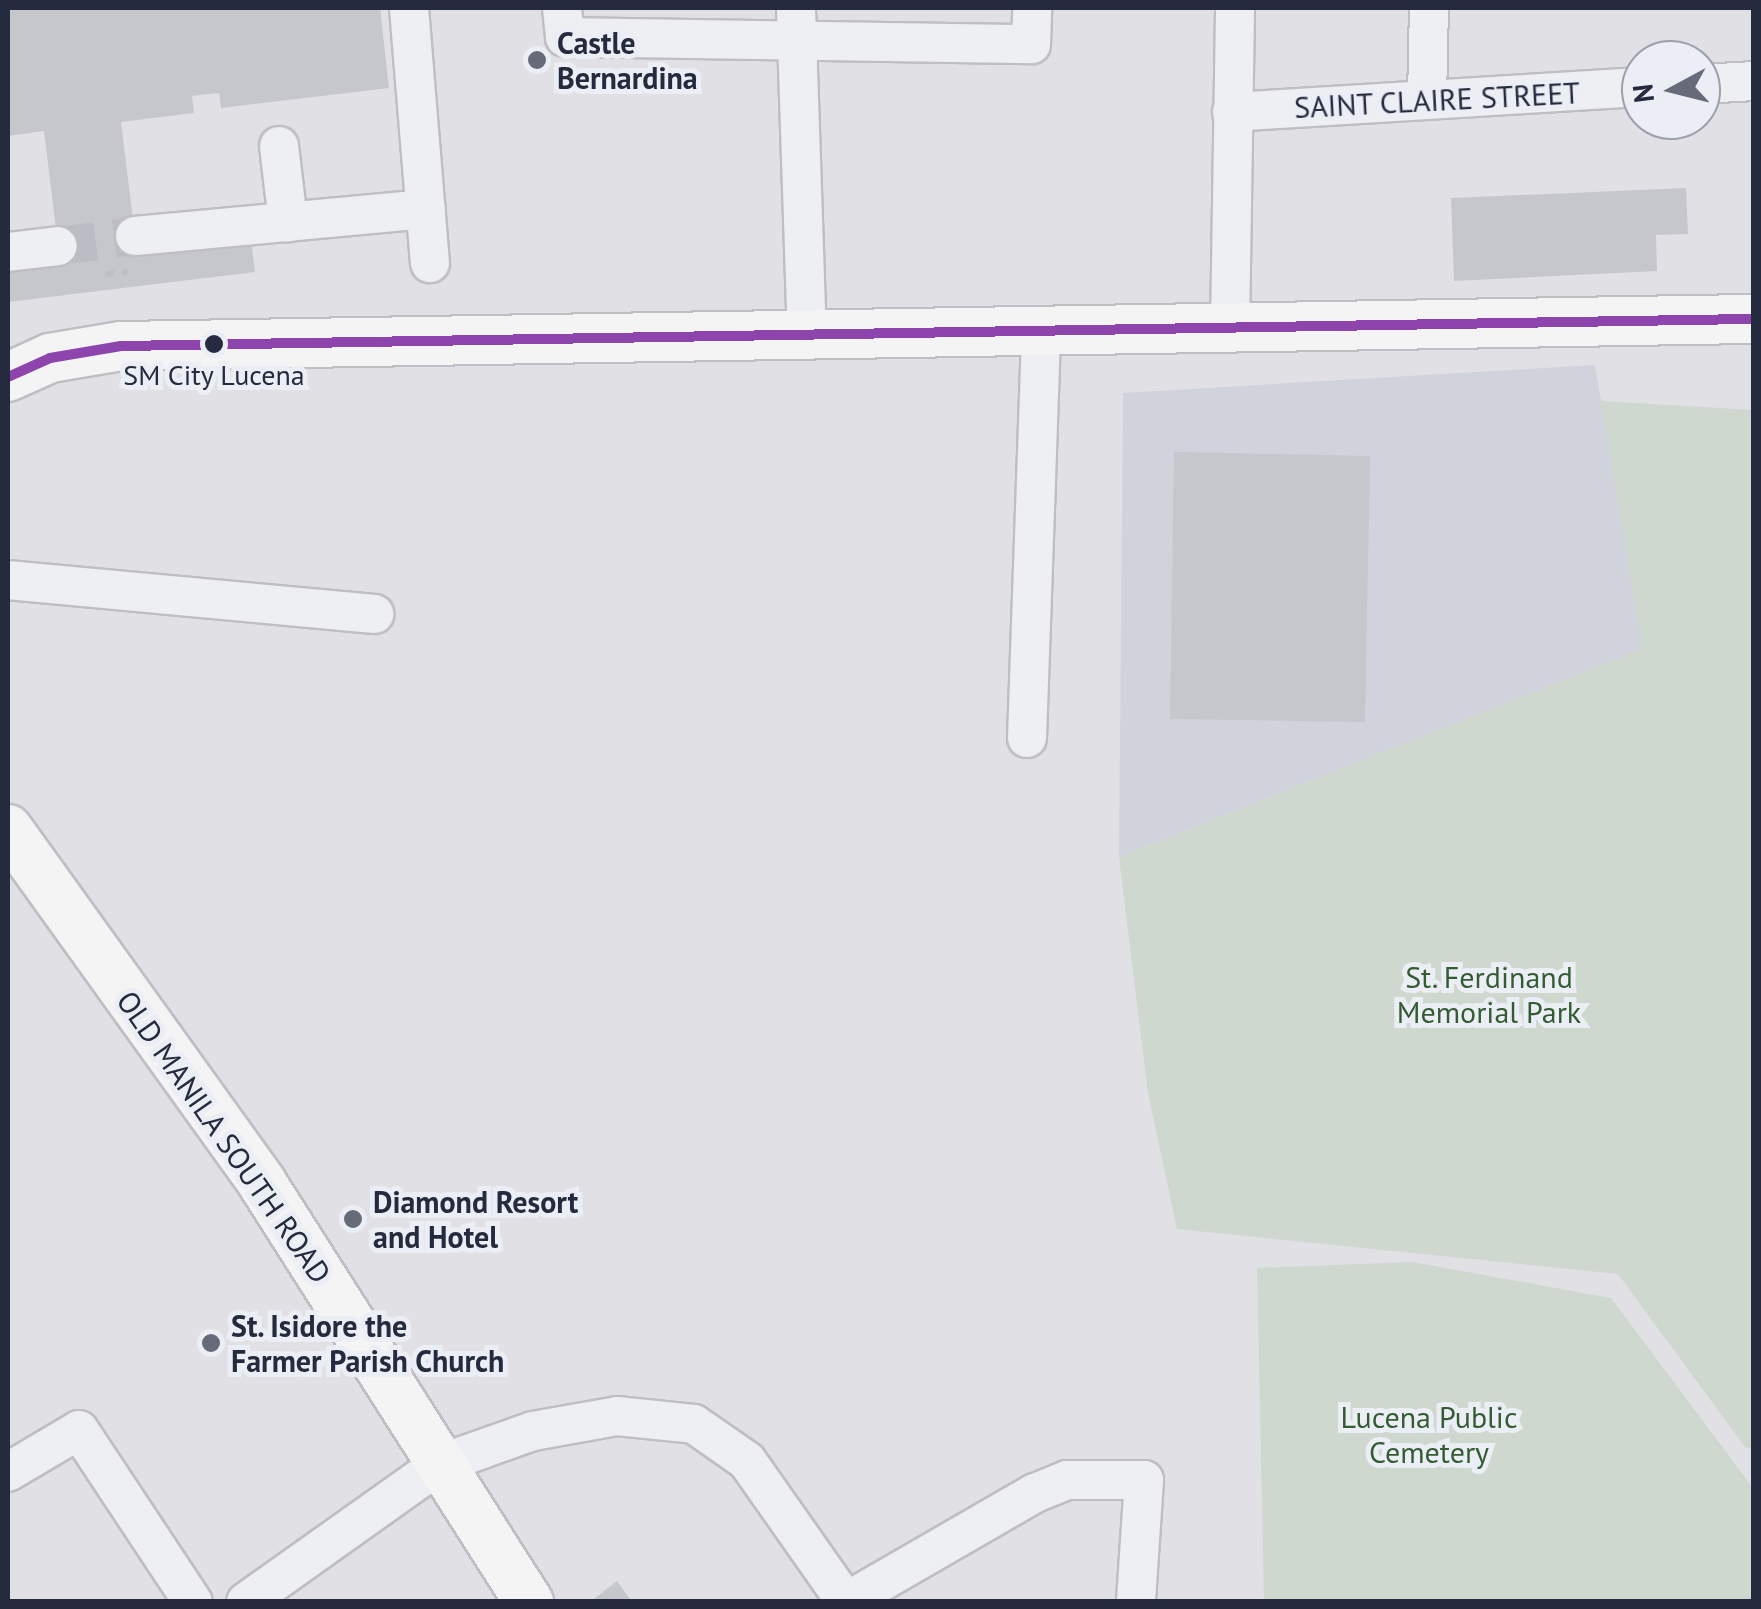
<!DOCTYPE html>
<html>
<head>
<meta charset="utf-8">
<style>
	body { margin:0 }
	#map { position:relative; width:1761px; height:1609px; overflow:hidden; background:#e0e0e5; font-family:"PT Sans",sans-serif }
	div>[style] { position:absolute }
	[style*='--x'] { left:calc(var(--x)*1px); top:calc(var(--y)*1px); width:calc(var(--w)*1px); rotate:calc(var(--a)*1deg) }
	.built>* { inset:0; background:#d0d3dc }
	.green>* { inset:0; background:#ced8cf }
	.building>* { inset:0; background:#c6c7cc }
	.minor-tunnel>* { height:38px; margin-top:-19px; transform-origin:0; background:repeating-linear-gradient(90deg,#bbbcc4 0 38px,transparent 0 57px) }
	.path>* { height:6px; margin-top:-3px; transform-origin:0; background:repeating-linear-gradient(90deg,#bebfc5 0 8px,transparent 0 16px) }
	.roads { filter:drop-shadow(2px 0 #bebec3) drop-shadow(-2px 0 #bebec3) drop-shadow(0 2px #bebec3) drop-shadow(0 -2px #bebec3) }
	.minor>* { height:38px; margin:-19px; padding:0 19px; transform-origin:19px; border-radius:19px; background:#eeeff2 }
	.major>* { height:48px; margin:-24px; padding:0 24px; transform-origin:24px; border-radius:24px; background:#f4f4f5 }
	.bus-1>* { height:10px; margin:-5px; padding:0 5px; transform-origin:5px; border-radius:5px; background:#8e44ad }
	.dots>* { width:28px; height:28px; translate:-50% -50%; box-sizing:border-box; border:5px solid #eceef5; border-radius:50% }
	span { translate:-50% -50%; white-space:nowrap; text-align:center; line-height:1.15; -webkit-text-stroke:10px #eceef5; paint-order:stroke }
	.bus-label { font-size:28px; color:#252b3f }
	.poi-label { font-size:30px; color:#252b3f; font-weight:700 }
	.left { translate:0 -50%; text-align:left }
	.street-label { font-size:30px; color:#252b3f }
	.park-label { font-size:30px; color:#335c32 }
	.frame { position:absolute; inset:0; border:10px solid #252b3f; pointer-events:none }
	.north { position:absolute; left:1621px; top:40px; width:100px; height:100px; box-sizing:border-box; background:#eceef5; border:2px solid #9ca0ac; border-radius:50%; rotate:263deg; font-size:28px; font-weight:700; line-height:40px; text-align:center; color:#252b3f }
	.north::after { content:''; display:block; margin:auto; width:35px; height:45px; background:#666a79; clip-path:polygon(50% 0,100% 100%,50% 72%,0 100%) }
</style>
</head>
<body>
<div id="map">
	<div class="built">
		<i style="clip-path:polygon(1595px 365px,1643px 649px,1119px 857px,1123px 393px)"></i>
	</div>
	<div class="green">
		<i style="clip-path:polygon(1601px 401px,1753px 410px,1753px 1448px,1745px 1447px,1618px 1274px,1177px 1229px,1148px 1093px,1119px 857px,1642px 649px)"></i>
		<i style="clip-path:polygon(1412px 1262px,1611px 1298px,1753px 1488px,1753px 1601px,1264px 1601px,1257px 1268px)"></i>
	</div>
	<div class="building">
		<i style="clip-path:polygon(8px 8px,380px 8px,389px 88px,221px 108px,219px 93px,192px 96px,194px 113px,121px 122px,137px 252px,251px 239px,255px 272px,8px 302px,8px 269px,60px 262px,44px 131px,8px 136px)"></i>
		<i style="clip-path:polygon(1686px 188px,1688px 234px,1656px 235px,1657px 271px,1454px 281px,1451px 198px)"></i>
		<i style="clip-path:polygon(1174px 452px,1370px 456px,1365px 722px,1170px 719px)"></i>
		<i style="clip-path:polygon(617px 1581px,632px 1602px,590px 1602px)"></i>
	</div>
	<div class="minor-tunnel">
		<i style="--x:58;--y:246;--w:78;--a:-7.4"></i>
	</div>
	<div class="path">
		<i style="--x:106;--y:274;--w:22;--a:-5"></i>
	</div>
	<div class="roads">
		<div class="minor">
			<i style="--x:409;--y:8;--w:256;--a:85.3"></i>
			<i style="--x:562;--y:8;--w:29;--a:84"></i>
			<i style="--x:565;--y:37;--w:466;--a:0.9"></i>
			<i style="--x:1031;--y:44;--w:36;--a:-88"></i>
			<i style="--x:796;--y:8;--w:331;--a:88.1"></i>
			<i style="--x:1701;--y:84;--w:53;--a:-3.2"></i>
			<i style="--x:1427;--y:100;--w:92;--a:-88.8"></i>
			<i style="--x:1232;--y:112;--w:410;--a:-3.5"></i>
			<i style="--x:279;--y:146;--w:77;--a:83.2"></i>
			<i style="--x:135;--y:236;--w:292;--a:-5.3"></i>
			<i style="--x:8;--y:252;--w:50;--a:-6.8"></i>
			<i style="--x:1230;--y:330;--w:322;--a:-89.1"></i>
			<i style="--x:8;--y:580;--w:368;--a:5.3"></i>
			<i style="--x:1027;--y:738;--w:403;--a:-88"></i>
			<i style="--x:8;--y:1472;--w:82;--a:-30.6"></i>
			<i style="--x:79;--y:1430;--w:206;--a:56.5"></i>
			<i style="--x:246;--y:1602;--w:238;--a:-35.4"></i>
			<i style="--x:440;--y:1464;--w:99;--a:-19.5"></i>
			<i style="--x:533;--y:1431;--w:85;--a:-10.1"></i>
			<i style="--x:617;--y:1416;--w:77;--a:5.9"></i>
			<i style="--x:694;--y:1424;--w:65;--a:34.9"></i>
			<i style="--x:747;--y:1461;--w:172;--a:54.9"></i>
			<i style="--x:846;--y:1602;--w:218;--a:-30"></i>
			<i style="--x:1035;--y:1493;--w:35;--a:-22"></i>
			<i style="--x:1067;--y:1480;--w:77;--a:0"></i>
			<i style="--x:1144;--y:1480;--w:122;--a:93.8"></i>
		</div>
		<div class="major">
			<i style="--x:8;--y:377;--w:46;--a:-24.3"></i>
			<i style="--x:50;--y:358;--w:72;--a:-9.6"></i>
			<i style="--x:121;--y:346;--w:1633;--a:-0.95"></i>
			<i style="--x:8;--y:829;--w:436;--a:54.3"></i>
			<i style="--x:262;--y:1183;--w:497;--a:57.5"></i>
		</div>
	</div>
	<div class="bus-1">
		<i style="--x:8;--y:377;--w:46;--a:-24.3"></i>
		<i style="--x:50;--y:358;--w:72;--a:-9.6"></i>
		<i style="--x:121;--y:346;--w:1633;--a:-0.95"></i>
	</div>
	<div class="dots">
		<i style="left:537px;top:60px;background:#666a79"></i>
		<i style="left:214px;top:344px;background:#252b3f"></i>
		<i style="left:353px;top:1219px;background:#666a79"></i>
		<i style="left:211px;top:1343px;background:#666a79"></i>
	</div>
	<div class="bus-label">
		<span style="left:214px;top:375px">SM City Lucena</span>
	</div>
	<div class="poi-label">
		<span class="left" style="left:557px;top:60px">Castle<br>Bernardina</span>
		<span class="left" style="left:373px;top:1219px">Diamond Resort<br>and Hotel</span>
		<span class="left" style="left:231px;top:1343px">St. Isidore the<br>Farmer Parish Church</span>
	</div>
	<div class="street-label">
		<span style="left:1437px;top:100px;rotate:-3deg">SAINT CLAIRE STREET</span>
		<span style="left:224px;top:1137px;rotate:55deg">OLD MANILA SOUTH ROAD</span>
	</div>
	<div class="park-label">
		<span style="left:1489px;top:994px">St. Ferdinand<br>Memorial Park</span>
		<span style="left:1429px;top:1434px">Lucena Public<br>Cemetery</span>
	</div>
	<div class="frame"></div>
	<div class="north">N</div>
</div>
</body>
</html>
